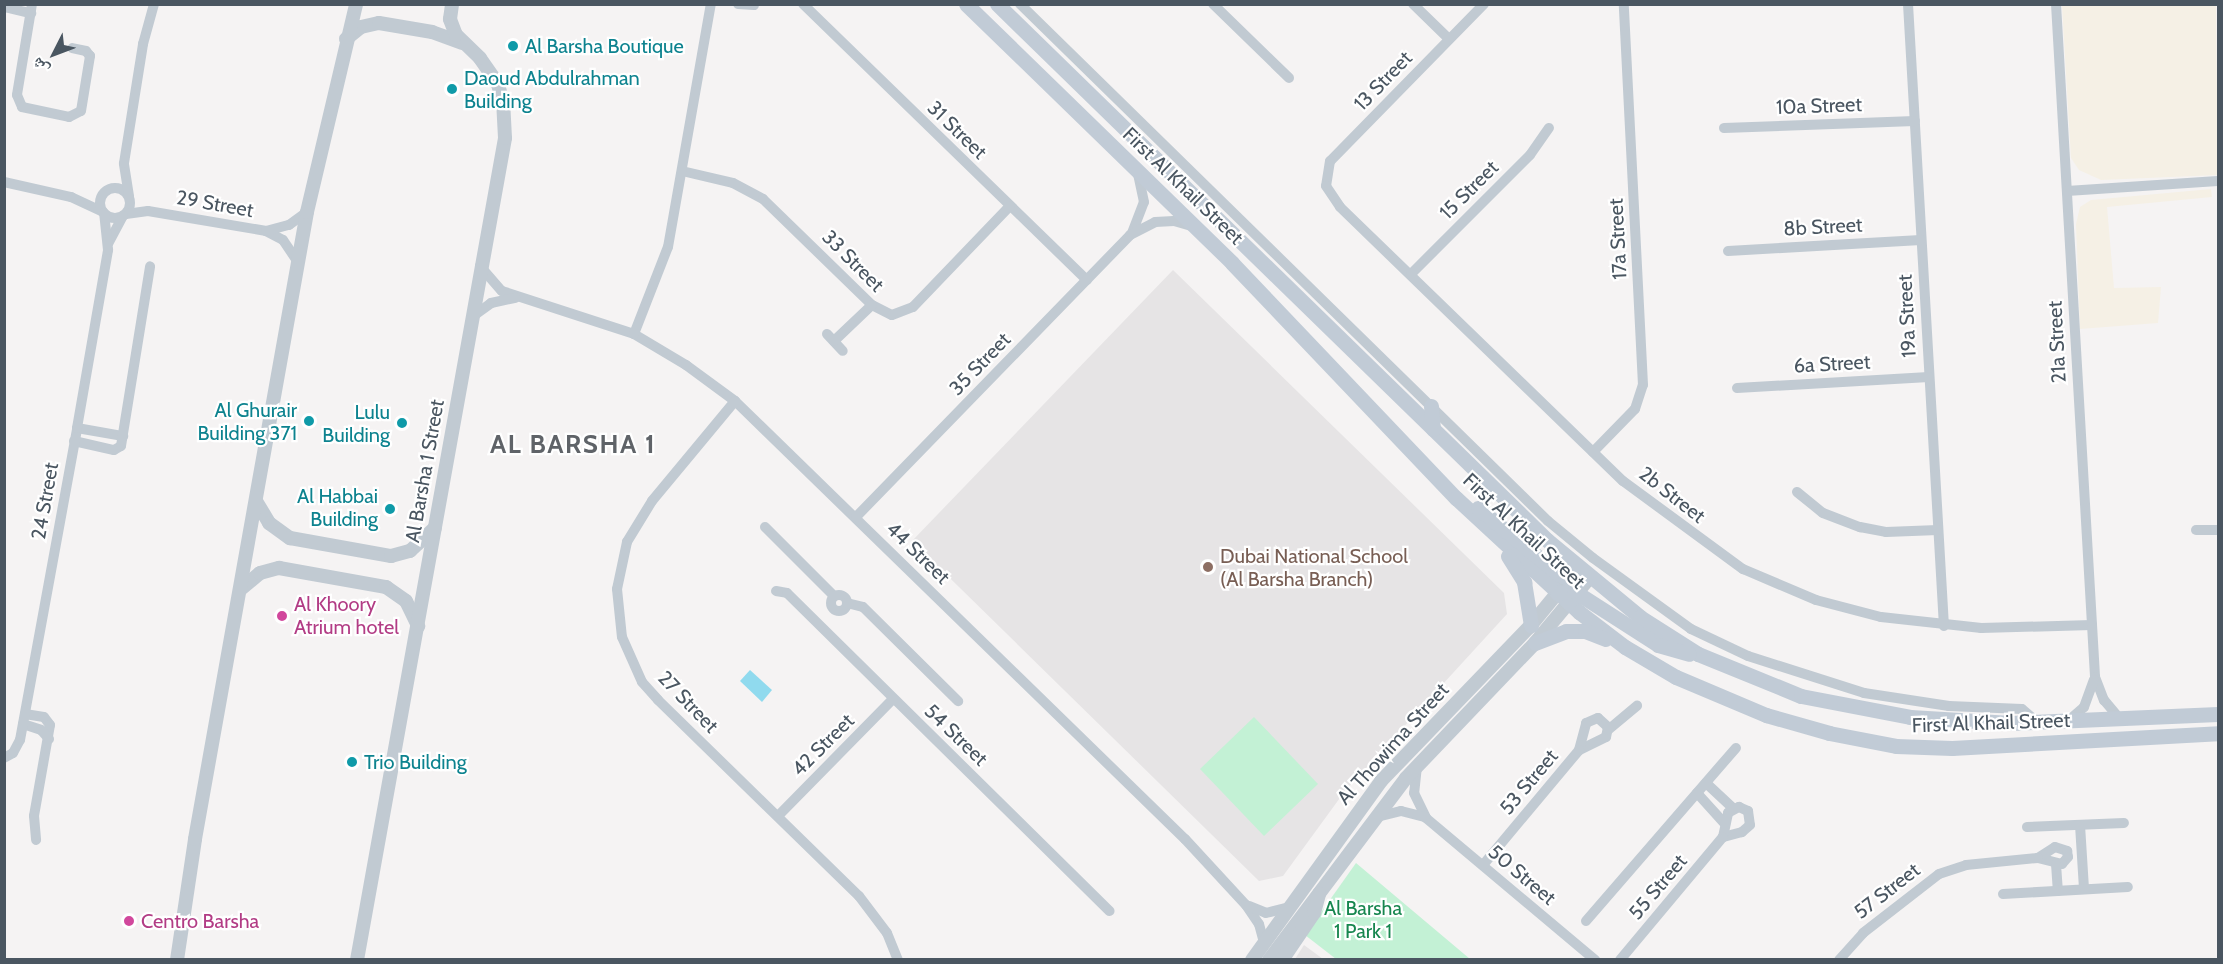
<!DOCTYPE html>
<html>
<head>
<meta charset="utf-8">
<style>
	body { margin:0 }
	#map { position:relative; width:2223px; height:964px; overflow:hidden; background:#f5f3f3; font-family:Cabin,"Noto Naskh Arabic",sans-serif }
	div>[style] { position:absolute }
	[style*='--x'] { left:calc(var(--x)*1px); top:calc(var(--y)*1px); width:calc(var(--w)*1px); rotate:calc(var(--a)*1deg) }
	.education>* { inset:0; background:#e6e4e5 }
	.green>* { inset:0; background:#c3f1d5 }
	.sand>* { inset:0; background:#f5f0e5 }
	.water>* { inset:0; background:#90daee }
	.minor>* { height:10px; margin:-5px; padding:0 5px; transform-origin:5px; border-radius:5px; background:#c1cad2 }
	.minor>.ring { margin:-5px; padding:0; box-sizing:content-box; background:none; border:10px solid #c1cad2; border-radius:50% }
	.tertiary>* { height:14px; margin:-7px; padding:0 7px; transform-origin:7px; border-radius:7px; background:#c1cad2 }
	.secondary>* { height:15px; margin:-7.5px; padding:0 7.5px; transform-origin:7.5px; border-radius:7.5px; background:#c1cbd6 }
	.dots>* { width:16px; height:16px; translate:-50% -50%; box-sizing:border-box; border:3px solid #fff; border-radius:50% }
	span { translate:-50% -50%; white-space:nowrap; text-align:center; line-height:1.15; -webkit-text-stroke:4.5px #fff; paint-order:stroke }
	.culture-label { font-size:20px; color:#0d838f }
	.left { translate:0 -50%; text-align:left }
	.right { translate:-100% -50%; text-align:right }
	.street-label { font-size:20px; color:#4a5661 }
	.education-label { font-size:20px; color:#785e54 }
	.hotel-label { font-size:20px; color:#b23c85 }
	.park-label { font-size:20px; color:#17864f }
	.district-label { font-size:26px; color:#5f6368; font-weight:700; letter-spacing:1.5px }
	.frame { position:absolute; inset:0; border:6px solid #4a5661; pointer-events:none }
	.north { position:absolute; left:24px; top:24px; width:60px; height:60px; -webkit-text-stroke:4px #fff; paint-order:stroke; rotate:228deg; font-size:16px; font-weight:700; line-height:24px; text-align:center; color:#4a5661 }
	.north::after { content:''; display:block; margin:auto; width:21px; height:27px; background:#4a5661; clip-path:polygon(50% 0,100% 100%,50% 72%,0 100%) }
</style>
</head>
<body>
<div id="map">
	<div class="education">
		<i style="clip-path:polygon(1173px 270px,1504px 593px,1507px 614px,1345px 791px,1283px 876px,1259px 881px,912px 541px)"></i>
		<i style="clip-path:polygon(1304px 945px,1323px 959px,1295px 959px)"></i>
	</div>
	<div class="green">
		<i style="clip-path:polygon(1254px 717px,1318px 784px,1264px 836px,1200px 769px)"></i>
		<i style="clip-path:polygon(1356px 863px,1470px 959px,1336px 959px,1305px 935px)"></i>
	</div>
	<div class="sand">
		<i style="clip-path:polygon(2062px 5px,2216px 5px,2218px 175px,2101px 180px,2079px 170px,2071px 158px)"></i>
		<i style="clip-path:polygon(2211px 189px,2212px 197px,2107px 207px,2114px 288px,2161px 287px,2158px 323px,2080px 329px,2076px 224px,2080px 207px,2091px 200px)"></i>
	</div>
	<div class="water">
		<i style="clip-path:polygon(750px 670px,772px 690px,762px 702px,740px 681px)"></i>
	</div>
	<div class="minor">
		<i style="--x:32;--y:4;--w:92;--a:99.4"></i>
		<i style="--x:17;--y:95;--w:13;--a:67"></i>
		<i style="--x:22;--y:107;--w:48;--a:12"></i>
		<i style="--x:69;--y:117;--w:13;--a:-27"></i>
		<i style="--x:81;--y:111;--w:56;--a:-80.7"></i>
		<i style="--x:90;--y:56;--w:6;--a:-129"></i>
		<i style="--x:86;--y:51;--w:14;--a:-168"></i>
		<i style="--x:738;--y:4;--w:16;--a:4"></i>
		<i style="--x:803;--y:4;--w:396;--a:44.2"></i>
		<i style="--x:1020;--y:4;--w:739;--a:44.4"></i>
		<i style="--x:1548;--y:521;--w:58;--a:39.4"></i>
		<i style="--x:1593;--y:558;--w:121;--a:35.9"></i>
		<i style="--x:1691;--y:629;--w:63;--a:25.3"></i>
		<i style="--x:1748;--y:656;--w:122;--a:17.7"></i>
		<i style="--x:1864;--y:693;--w:86;--a:8.7"></i>
		<i style="--x:1949;--y:706;--w:73;--a:2.4"></i>
		<i style="--x:2022;--y:709;--w:20;--a:41"></i>
		<i style="--x:1213;--y:4;--w:106;--a:44.2"></i>
		<i style="--x:1413;--y:4;--w:50;--a:44.2"></i>
		<i style="--x:1484;--y:4;--w:220;--a:134.4"></i>
		<i style="--x:1330;--y:161;--w:25;--a:99"></i>
		<i style="--x:1326;--y:186;--w:25;--a:56"></i>
		<i style="--x:1340;--y:207;--w:394;--a:44.1"></i>
		<i style="--x:1623;--y:481;--w:149;--a:36.3"></i>
		<i style="--x:1743;--y:569;--w:79;--a:23"></i>
		<i style="--x:1816;--y:600;--w:67;--a:14.7"></i>
		<i style="--x:1881;--y:617;--w:101;--a:6.3"></i>
		<i style="--x:1981;--y:628;--w:111;--a:-1.5"></i>
		<i style="--x:1908;--y:4;--w:623;--a:86.69"></i>
		<i style="--x:2056;--y:4;--w:674;--a:86.68"></i>
		<i style="--x:2095;--y:677;--w:25;--a:69"></i>
		<i style="--x:2104;--y:700;--w:25;--a:50"></i>
		<i style="--x:4;--y:7;--w:28;--a:13"></i>
		<i style="--x:1724;--y:128;--w:191;--a:-2.1"></i>
		<i style="--x:682;--y:171;--w:52;--a:13.2"></i>
		<i style="--x:733;--y:183;--w:34;--a:28"></i>
		<i style="--x:763;--y:199;--w:152;--a:44.2"></i>
		<i style="--x:872;--y:305;--w:22;--a:27"></i>
		<i style="--x:892;--y:315;--w:22;--a:-21"></i>
		<i style="--x:913;--y:307;--w:140;--a:-46.2"></i>
		<i style="--x:4;--y:182;--w:69;--a:12.6"></i>
		<i style="--x:71;--y:197;--w:35;--a:25"></i>
		<i class="ring" style="left:100px;top:188px;width:20px;height:20px"></i>
		<i style="--x:2067;--y:191;--w:151;--a:-3.8"></i>
		<i style="--x:129;--y:196;--w:33;--a:-99"></i>
		<i style="--x:124;--y:163;--w:121;--a:-80.9"></i>
		<i style="--x:143;--y:44;--w:41;--a:-74.6"></i>
		<i style="--x:126;--y:214;--w:22;--a:-8"></i>
		<i style="--x:148;--y:211;--w:120;--a:9.6"></i>
		<i style="--x:266;--y:231;--w:19;--a:28"></i>
		<i style="--x:283;--y:240;--w:27;--a:56"></i>
		<i style="--x:266;--y:231;--w:24;--a:-15"></i>
		<i style="--x:289;--y:225;--w:22;--a:-36"></i>
		<i style="--x:1132;--y:233;--w:33;--a:-69"></i>
		<i style="--x:1144;--y:202;--w:29;--a:-102"></i>
		<i style="--x:108;--y:244;--w:32;--a:-62"></i>
		<i style="--x:1728;--y:251;--w:193;--a:-3.3"></i>
		<i style="--x:480;--y:266;--w:33;--a:49"></i>
		<i style="--x:502;--y:291;--w:139;--a:18"></i>
		<i style="--x:634;--y:334;--w:61;--a:30.8"></i>
		<i style="--x:686;--y:365;--w:61;--a:36.3"></i>
		<i style="--x:735;--y:401;--w:628;--a:44.23"></i>
		<i style="--x:1185;--y:839;--w:90;--a:47.3"></i>
		<i style="--x:1246;--y:905;--w:23;--a:56"></i>
		<i style="--x:1259;--y:924;--w:20;--a:75"></i>
		<i style="--x:1411;--y:274;--w:168;--a:-45"></i>
		<i style="--x:1530;--y:155;--w:33;--a:-55"></i>
		<i style="--x:472;--y:317;--w:24;--a:-36"></i>
		<i style="--x:491;--y:303;--w:25;--a:-12"></i>
		<i style="--x:634;--y:334;--w:93;--a:-68.7"></i>
		<i style="--x:668;--y:247;--w:247;--a:-80"></i>
		<i style="--x:827;--y:334;--w:23;--a:47"></i>
		<i style="--x:834;--y:341;--w:52;--a:-43.5"></i>
		<i style="--x:1737;--y:388;--w:192;--a:-3.3"></i>
		<i style="--x:735;--y:401;--w:130;--a:129.7"></i>
		<i style="--x:652;--y:501;--w:48;--a:121.4"></i>
		<i style="--x:627;--y:542;--w:48;--a:102"></i>
		<i style="--x:617;--y:589;--w:48;--a:84.1"></i>
		<i style="--x:622;--y:637;--w:49;--a:66"></i>
		<i style="--x:642;--y:682;--w:24;--a:48"></i>
		<i style="--x:658;--y:700;--w:281;--a:44.3"></i>
		<i style="--x:859;--y:896;--w:46;--a:52.9"></i>
		<i style="--x:887;--y:933;--w:29;--a:68"></i>
		<i style="--x:77;--y:428;--w:47;--a:9.9"></i>
		<i style="--x:74;--y:441;--w:41;--a:12.7"></i>
		<i style="--x:114;--y:450;--w:8;--a:-30"></i>
		<i style="--x:121;--y:446;--w:182;--a:-80.8"></i>
		<i style="--x:1593;--y:452;--w:60;--a:-45.7"></i>
		<i style="--x:1635;--y:409;--w:25;--a:-72"></i>
		<i style="--x:1643;--y:385;--w:381;--a:-92.9"></i>
		<i style="--x:1797;--y:492;--w:33;--a:39"></i>
		<i style="--x:1823;--y:513;--w:40;--a:21"></i>
		<i style="--x:1860;--y:527;--w:26;--a:11"></i>
		<i style="--x:1886;--y:532;--w:52;--a:-2.2"></i>
		<i style="--x:856;--y:517;--w:393;--a:-45.8"></i>
		<i style="--x:1130;--y:235;--w:28;--a:-27"></i>
		<i style="--x:1155;--y:222;--w:19;--a:-3"></i>
		<i style="--x:1174;--y:221;--w:19;--a:16"></i>
		<i style="--x:765;--y:527;--w:98;--a:45"></i>
		<i style="--x:2196;--y:530;--w:22;--a:0"></i>
		<i style="--x:776;--y:591;--w:11;--a:10"></i>
		<i style="--x:787;--y:593;--w:453;--a:44.6"></i>
		<i class="ring" style="left:831px;top:595px;width:6px;height:6px"></i>
		<i style="--x:847;--y:603;--w:16;--a:14"></i>
		<i style="--x:863;--y:607;--w:134;--a:44.7"></i>
		<i style="--x:25;--y:714;--w:19;--a:9"></i>
		<i style="--x:44;--y:717;--w:10;--a:53"></i>
		<i style="--x:50;--y:725;--w:92;--a:100"></i>
		<i style="--x:34;--y:816;--w:24;--a:85"></i>
		<i style="--x:1598;--y:718;--w:13;--a:42"></i>
		<i style="--x:1608;--y:727;--w:10;--a:101"></i>
		<i style="--x:1606;--y:737;--w:30;--a:154"></i>
		<i style="--x:1579;--y:750;--w:28;--a:-75"></i>
		<i style="--x:1586;--y:723;--w:13;--a:-23"></i>
		<i style="--x:2068;--y:721;--w:21;--a:-41"></i>
		<i style="--x:2084;--y:707;--w:29;--a:-70"></i>
		<i style="--x:23;--y:724;--w:19;--a:18"></i>
		<i style="--x:41;--y:730;--w:12;--a:48"></i>
		<i style="--x:1608;--y:730;--w:38;--a:-40"></i>
		<i style="--x:4;--y:758;--w:10;--a:-29"></i>
		<i style="--x:13;--y:753;--w:15;--a:-62"></i>
		<i style="--x:20;--y:740;--w:317;--a:-79.6"></i>
		<i style="--x:77;--y:428;--w:181;--a:-80.1"></i>
		<i style="--x:108;--y:250;--w:37;--a:-96"></i>
		<i style="--x:1417;--y:766;--w:27;--a:96"></i>
		<i style="--x:1414;--y:793;--w:28;--a:64"></i>
		<i style="--x:1426;--y:818;--w:221;--a:40"></i>
		<i style="--x:1706;--y:783;--w:37;--a:43"></i>
		<i style="--x:1697;--y:793;--w:42;--a:47.9"></i>
		<i style="--x:1739;--y:807;--w:10;--a:24"></i>
		<i style="--x:1748;--y:811;--w:14;--a:82"></i>
		<i style="--x:1750;--y:825;--w:11;--a:139"></i>
		<i style="--x:1742;--y:832;--w:20;--a:165"></i>
		<i style="--x:1723;--y:837;--w:25;--a:-78"></i>
		<i style="--x:1728;--y:813;--w:13;--a:-29"></i>
		<i style="--x:778;--y:816;--w:164;--a:-45.5"></i>
		<i style="--x:1377;--y:817;--w:25;--a:-14"></i>
		<i style="--x:1401;--y:811;--w:25;--a:14"></i>
		<i style="--x:2080;--y:825;--w:64;--a:86.4"></i>
		<i style="--x:2027;--y:827;--w:97;--a:-2.4"></i>
		<i style="--x:2055;--y:847;--w:13;--a:18"></i>
		<i style="--x:2067;--y:851;--w:6;--a:81"></i>
		<i style="--x:2068;--y:857;--w:9;--a:131"></i>
		<i style="--x:2062;--y:864;--w:25;--a:-166"></i>
		<i style="--x:2038;--y:858;--w:20;--a:-33"></i>
		<i style="--x:2056;--y:864;--w:27;--a:86"></i>
		<i style="--x:1483;--y:865;--w:150;--a:-50.1"></i>
		<i style="--x:2003;--y:894;--w:125;--a:-3.2"></i>
		<i style="--x:1249;--y:906;--w:18;--a:22"></i>
		<i style="--x:1266;--y:913;--w:25;--a:-14"></i>
		<i style="--x:1586;--y:921;--w:229;--a:-49.1"></i>
		<i style="--x:1620;--y:960;--w:160;--a:-50.1"></i>
		<i style="--x:1839;--y:960;--w:36;--a:-48"></i>
		<i style="--x:1863;--y:933;--w:96;--a:-37.8"></i>
		<i style="--x:1939;--y:874;--w:28;--a:-18"></i>
		<i style="--x:1966;--y:865;--w:72;--a:-5.6"></i>
	</div>
	<div class="tertiary">
		<i style="--x:346;--y:39;--w:19;--a:-39"></i>
		<i style="--x:361;--y:27;--w:18;--a:-13"></i>
		<i style="--x:379;--y:23;--w:54;--a:9.6"></i>
		<i style="--x:432;--y:32;--w:32;--a:20"></i>
		<i style="--x:256;--y:501;--w:26;--a:59"></i>
		<i style="--x:269;--y:523;--w:26;--a:36"></i>
		<i style="--x:290;--y:538;--w:103;--a:10.1"></i>
		<i style="--x:391;--y:556;--w:20;--a:-15"></i>
		<i style="--x:410;--y:551;--w:34;--a:-43"></i>
		<i style="--x:241;--y:589;--w:25;--a:-40"></i>
		<i style="--x:260;--y:573;--w:20;--a:-15"></i>
		<i style="--x:279;--y:568;--w:109;--a:10.1"></i>
		<i style="--x:386;--y:587;--w:24;--a:35"></i>
		<i style="--x:406;--y:601;--w:28;--a:64"></i>
		<i style="--x:177;--y:960;--w:122;--a:-81.5"></i>
		<i style="--x:195;--y:839;--w:637;--a:-79.87"></i>
		<i style="--x:307;--y:212;--w:214;--a:-76.7"></i>
		<i style="--x:357;--y:960;--w:835;--a:-79.79"></i>
		<i style="--x:505;--y:138;--w:35;--a:-93"></i>
		<i style="--x:503;--y:103;--w:20;--a:-105"></i>
		<i style="--x:498;--y:84;--w:32;--a:-125"></i>
		<i style="--x:480;--y:58;--w:33;--a:-136"></i>
		<i style="--x:456;--y:35;--w:17;--a:-111"></i>
		<i style="--x:450;--y:19;--w:15;--a:-82"></i>
		<i style="--x:1252;--y:960;--w:221;--a:-54.2"></i>
		<i style="--x:1381;--y:781;--w:216;--a:-46.1"></i>
		<i style="--x:1531;--y:625;--w:50;--a:-50.6"></i>
		<i style="--x:1269;--y:960;--w:228;--a:-53"></i>
		<i style="--x:1406;--y:778;--w:187;--a:-46.3"></i>
		<i style="--x:1535;--y:643;--w:86;--a:-50.2"></i>
		<i style="--x:1282;--y:960;--w:57;--a:-55.8"></i>
		<i style="--x:1314;--y:913;--w:20;--a:-75"></i>
	</div>
	<div class="secondary">
		<i style="--x:966;--y:4;--w:371;--a:44.2"></i>
		<i style="--x:1232;--y:263;--w:325;--a:46.4"></i>
		<i style="--x:1456;--y:498;--w:168;--a:42.8"></i>
		<i style="--x:1579;--y:612;--w:58;--a:37.3"></i>
		<i style="--x:1625;--y:647;--w:59;--a:30.5"></i>
		<i style="--x:1676;--y:677;--w:98;--a:22.9"></i>
		<i style="--x:1766;--y:715;--w:66;--a:15.9"></i>
		<i style="--x:1829;--y:733;--w:68;--a:11"></i>
		<i style="--x:1896;--y:746;--w:56;--a:2"></i>
		<i style="--x:1952;--y:748;--w:266;--a:-3.2"></i>
		<i style="--x:997;--y:4;--w:768;--a:44.26"></i>
		<i style="--x:1547;--y:540;--w:121;--a:39.6"></i>
		<i style="--x:1640;--y:617;--w:69;--a:32.5"></i>
		<i style="--x:1698;--y:654;--w:111;--a:22.2"></i>
		<i style="--x:1801;--y:696;--w:111;--a:10.9"></i>
		<i style="--x:1910;--y:717;--w:101;--a:3.4"></i>
		<i style="--x:2011;--y:723;--w:207;--a:-2.5"></i>
		<i style="--x:1431;--y:406;--w:23;--a:85"></i>
		<i style="--x:1478;--y:508;--w:106;--a:39.3"></i>
		<i style="--x:1560;--y:575;--w:15;--a:23"></i>
		<i style="--x:1574;--y:581;--w:16;--a:-14"></i>
		<i style="--x:1508;--y:556;--w:31;--a:58"></i>
		<i style="--x:1524;--y:582;--w:44;--a:80.8"></i>
		<i style="--x:1557;--y:593;--w:17;--a:-7"></i>
		<i style="--x:1574;--y:591;--w:100;--a:32.7"></i>
		<i style="--x:1658;--y:645;--w:32;--a:16"></i>
		<i style="--x:1535;--y:643;--w:33;--a:-21"></i>
		<i style="--x:1566;--y:631;--w:19;--a:0"></i>
		<i style="--x:1585;--y:631;--w:22;--a:21"></i>
	</div>
	<div class="dots">
		<i style="left:513px;top:46px;background:#0f9aa8"></i>
		<i style="left:452px;top:89px;background:#0f9aa8"></i>
		<i style="left:309px;top:421px;background:#0f9aa8"></i>
		<i style="left:402px;top:423px;background:#0f9aa8"></i>
		<i style="left:390px;top:509px;background:#0f9aa8"></i>
		<i style="left:1208px;top:567px;background:#8d6e63"></i>
		<i style="left:282px;top:616px;background:#d1479c"></i>
		<i style="left:352px;top:762px;background:#0f9aa8"></i>
		<i style="left:129px;top:921px;background:#d1479c"></i>
	</div>
	<div class="culture-label">
		<span class="left" style="left:525px;top:46px">Al Barsha Boutique</span>
		<span class="left" style="left:464px;top:90px">Daoud Abdulrahman<br>Building</span>
		<span class="right" style="left:297px;top:422px">Al Ghurair<br>Building 371</span>
		<span class="right" style="left:390px;top:424px">Lulu<br>Building</span>
		<span class="right" style="left:378px;top:508px">Al Habbai<br>Building</span>
		<span class="left" style="left:364px;top:762px">Trio Building</span>
	</div>
	<div class="street-label">
		<span style="left:1383px;top:81px;rotate:-46deg">13 Street</span>
		<span style="left:1819px;top:106px;rotate:-2deg">10a Street</span>
		<span style="left:957px;top:130px;rotate:44deg">31 Street</span>
		<span style="left:1183px;top:186px;rotate:44deg">First Al Khail Street</span>
		<span style="left:1469px;top:190px;rotate:-45deg">15 Street</span>
		<span style="left:215px;top:204px;rotate:10deg">29 Street</span>
		<span style="left:1823px;top:227px;rotate:-3deg">8b Street</span>
		<span style="left:1618px;top:239px;rotate:-93deg">17a Street</span>
		<span style="left:853px;top:261px;rotate:45deg">33 Street</span>
		<span style="left:1907px;top:316px;rotate:-93deg">19a Street</span>
		<span style="left:2057px;top:342px;rotate:-93deg">21a Street</span>
		<span style="left:980px;top:364px;rotate:-46deg">35 Street</span>
		<span style="left:1832px;top:364px;rotate:-3deg">6a Street</span>
		<span style="left:425px;top:471px;rotate:-80deg">Al Barsha 1 Street</span>
		<span style="left:1672px;top:495px;rotate:38deg">2b Street</span>
		<span style="left:45px;top:501px;rotate:-80deg">24 Street</span>
		<span style="left:1524px;top:531px;rotate:43deg">First Al Khail Street</span>
		<span style="left:918px;top:553px;rotate:44deg">44 Street</span>
		<span style="left:688px;top:702px;rotate:46deg">27 Street</span>
		<span style="left:1991px;top:723px;rotate:-2deg">First Al Khail Street</span>
		<span style="left:956px;top:735px;rotate:44deg">54 Street</span>
		<span style="left:1393px;top:744px;rotate:-48deg">Al Thowima Street</span>
		<span style="left:823px;top:745px;rotate:-45deg">42 Street</span>
		<span style="left:1529px;top:782px;rotate:-50deg">53 Street</span>
		<span style="left:1522px;top:875px;rotate:40deg">50 Street</span>
		<span style="left:1658px;top:887px;rotate:-50deg">55 Street</span>
		<span style="left:1887px;top:891px;rotate:-38deg">57 Street</span>
	</div>
	<div class="education-label">
		<span class="left" style="left:1220px;top:568px">Dubai National School<br>(Al Barsha Branch)</span>
	</div>
	<div class="hotel-label">
		<span class="left" style="left:294px;top:616px">Al Khoory<br>Atrium hotel</span>
		<span class="left" style="left:141px;top:921px">Centro Barsha</span>
	</div>
	<div class="park-label">
		<span style="left:1363px;top:920px">Al Barsha<br>1 Park 1</span>
	</div>
	<div class="district-label">
		<span style="left:573px;top:445px">AL BARSHA 1</span>
	</div>
	<div class="frame"></div>
	<div class="north">ش</div>
</div>
</body>
</html>
